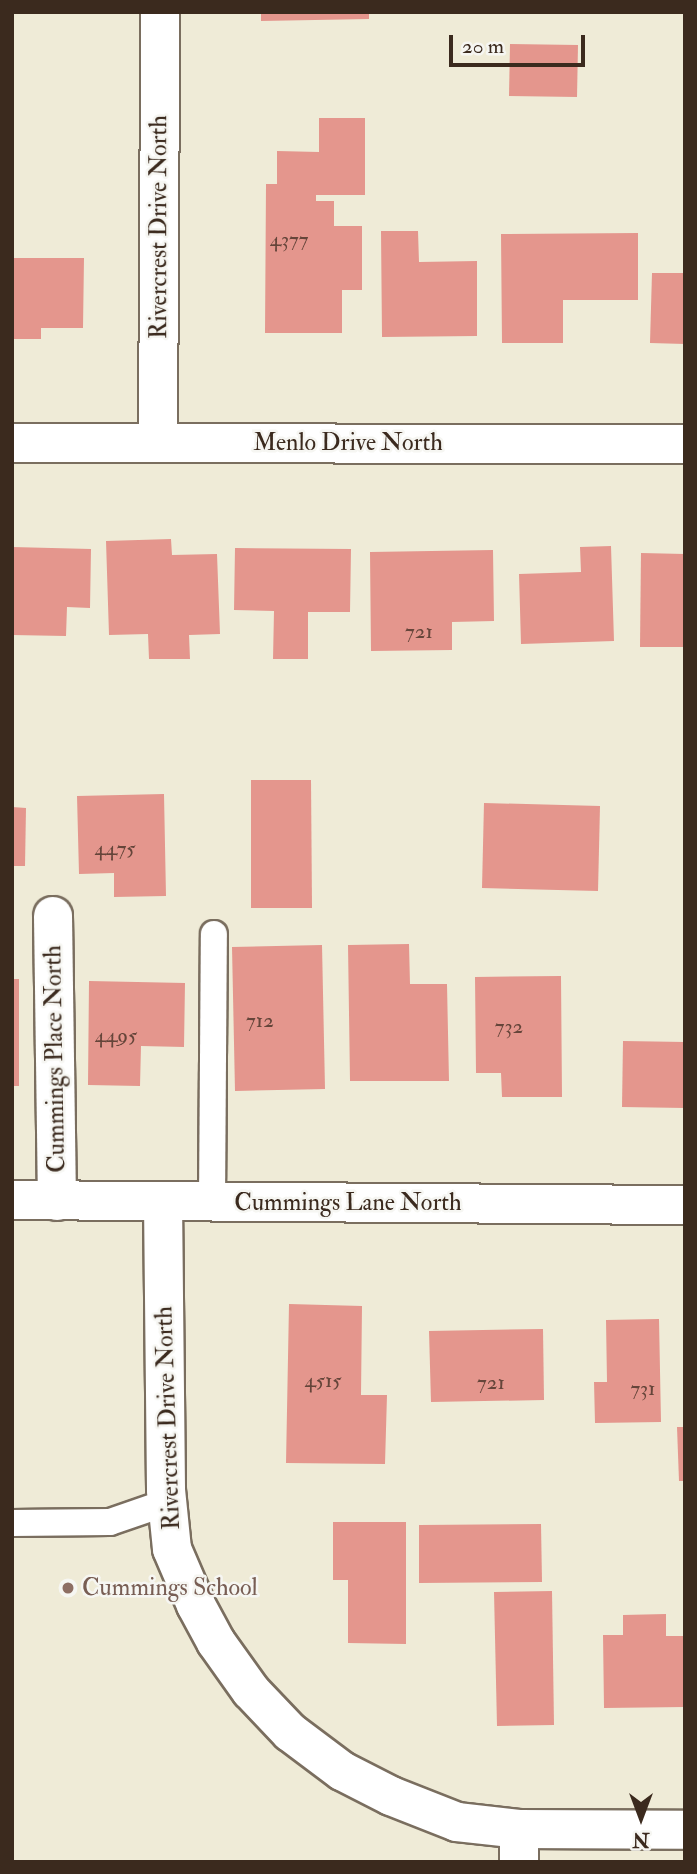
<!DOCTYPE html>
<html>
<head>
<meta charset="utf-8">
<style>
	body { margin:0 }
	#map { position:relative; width:697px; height:1874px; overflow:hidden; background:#efebd7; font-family:"IM FELL Double Pica",serif }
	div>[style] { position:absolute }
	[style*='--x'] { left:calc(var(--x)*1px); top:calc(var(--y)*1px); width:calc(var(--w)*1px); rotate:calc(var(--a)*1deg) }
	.building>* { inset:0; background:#e4968d }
	.roads { filter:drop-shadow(2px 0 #7a6e5f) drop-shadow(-2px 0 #7a6e5f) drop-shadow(0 2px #7a6e5f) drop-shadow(0 -2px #7a6e5f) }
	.service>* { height:26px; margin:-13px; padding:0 13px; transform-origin:13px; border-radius:13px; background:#fff }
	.minor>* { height:38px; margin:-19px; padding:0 19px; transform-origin:19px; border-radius:19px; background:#fff }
	.tertiary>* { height:38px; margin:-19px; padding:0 19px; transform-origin:19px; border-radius:19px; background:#fff }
	.dots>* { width:19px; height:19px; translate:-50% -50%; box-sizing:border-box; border:4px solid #f6f6f2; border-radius:50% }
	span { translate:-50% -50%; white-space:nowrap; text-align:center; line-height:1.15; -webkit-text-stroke:5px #f6f6f2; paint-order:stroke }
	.number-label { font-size:21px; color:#65453a }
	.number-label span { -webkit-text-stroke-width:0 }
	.street-label { font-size:24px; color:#3b2a1e }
	.education-label { font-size:24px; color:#785e54 }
	.left { translate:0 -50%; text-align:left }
	.frame { position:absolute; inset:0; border:14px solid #3b2a1e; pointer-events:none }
	.north { position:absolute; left:606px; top:1783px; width:70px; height:70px; -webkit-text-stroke:5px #f6f6f2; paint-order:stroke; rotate:180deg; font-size:19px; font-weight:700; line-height:28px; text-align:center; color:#3b2a1e }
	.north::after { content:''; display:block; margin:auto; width:24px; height:32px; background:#3b2a1e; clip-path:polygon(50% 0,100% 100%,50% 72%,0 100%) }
	.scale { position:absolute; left:449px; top:35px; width:136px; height:32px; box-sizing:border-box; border:4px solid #3b2a1e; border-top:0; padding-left:9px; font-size:21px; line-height:24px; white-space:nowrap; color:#3b2a1e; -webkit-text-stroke:5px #f6f6f2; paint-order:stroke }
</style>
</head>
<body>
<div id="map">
	<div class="building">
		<i style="clip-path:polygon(261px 12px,369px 12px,369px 19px,261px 21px)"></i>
		<i style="clip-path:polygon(510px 44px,578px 45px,577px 97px,509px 96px)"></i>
		<i style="clip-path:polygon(319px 118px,365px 118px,365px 195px,316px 195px,316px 201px,334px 201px,334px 226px,362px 226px,362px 290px,342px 290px,342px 333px,265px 333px,266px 184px,277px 184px,277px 151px,319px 152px)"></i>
		<i style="clip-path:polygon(381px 231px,418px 231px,419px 262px,477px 261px,477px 336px,382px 337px)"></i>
		<i style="clip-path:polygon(638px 233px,638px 300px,563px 300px,563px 343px,502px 343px,501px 234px)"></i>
		<i style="clip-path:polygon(12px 258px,84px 258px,83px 328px,41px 328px,41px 339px,12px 339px)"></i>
		<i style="clip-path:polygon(652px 273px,685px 273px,685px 344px,650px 343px)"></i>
		<i style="clip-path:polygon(171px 539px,172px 555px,217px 554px,220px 634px,189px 635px,190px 659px,149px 659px,148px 634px,109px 635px,106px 541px)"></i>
		<i style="clip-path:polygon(611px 546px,614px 641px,521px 644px,519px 574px,581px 572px,580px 547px)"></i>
		<i style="clip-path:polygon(12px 547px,91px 549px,90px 608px,67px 607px,66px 636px,12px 635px)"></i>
		<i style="clip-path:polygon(235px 548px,351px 549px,350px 612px,308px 612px,308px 659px,273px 659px,274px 611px,234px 610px)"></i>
		<i style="clip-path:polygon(493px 550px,494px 621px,452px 622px,452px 650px,371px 651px,370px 552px)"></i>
		<i style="clip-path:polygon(641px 553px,685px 554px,685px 647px,640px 647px)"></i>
		<i style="clip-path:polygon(251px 780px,311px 780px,312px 908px,251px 908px)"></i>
		<i style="clip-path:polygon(164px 794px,166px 896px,114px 897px,114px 873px,79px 874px,77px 796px)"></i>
		<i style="clip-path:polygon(484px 803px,600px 806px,598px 891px,482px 888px)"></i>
		<i style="clip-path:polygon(12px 807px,26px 808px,25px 866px,12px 866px)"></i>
		<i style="clip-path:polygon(409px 944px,410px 984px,447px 984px,449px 1081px,350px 1081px,348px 945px)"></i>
		<i style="clip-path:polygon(322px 945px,325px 1089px,235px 1091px,232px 947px)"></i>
		<i style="clip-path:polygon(561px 976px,562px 1097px,502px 1097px,501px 1073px,476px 1073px,475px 977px)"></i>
		<i style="clip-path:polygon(12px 979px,19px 979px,19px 1086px,12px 1086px)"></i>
		<i style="clip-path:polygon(89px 981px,185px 983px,184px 1047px,141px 1046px,140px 1086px,88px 1085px)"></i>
		<i style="clip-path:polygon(623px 1041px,685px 1042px,685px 1108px,622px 1107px)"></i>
		<i style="clip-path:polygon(289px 1304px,362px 1306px,361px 1395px,387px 1395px,385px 1464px,286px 1463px)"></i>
		<i style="clip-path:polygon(659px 1319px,661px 1422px,595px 1423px,594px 1382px,607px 1382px,606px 1320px)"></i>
		<i style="clip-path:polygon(543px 1329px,544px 1400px,431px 1402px,429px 1331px)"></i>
		<i style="clip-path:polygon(677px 1427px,685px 1427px,685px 1481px,679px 1481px)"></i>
		<i style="clip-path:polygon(333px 1522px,406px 1522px,406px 1644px,348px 1643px,348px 1580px,333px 1580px)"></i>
		<i style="clip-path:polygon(541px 1524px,542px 1582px,419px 1583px,419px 1525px)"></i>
		<i style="clip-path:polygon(552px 1591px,554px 1725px,497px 1726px,494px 1592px)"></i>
		<i style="clip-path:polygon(666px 1614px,666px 1636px,685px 1636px,685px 1707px,604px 1708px,603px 1635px,623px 1635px,623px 1615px)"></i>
	</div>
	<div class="roads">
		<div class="service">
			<i style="--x:212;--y:1202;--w:268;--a:-89.6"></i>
			<i style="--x:12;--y:1523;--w:98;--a:-0.6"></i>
			<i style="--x:110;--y:1522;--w:61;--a:-19"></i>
		</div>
		<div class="minor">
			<i style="--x:158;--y:442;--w:430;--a:-89.7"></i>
			<i style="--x:12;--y:443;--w:673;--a:0.09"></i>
			<i style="--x:53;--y:916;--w:285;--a:89.2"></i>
			<i style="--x:163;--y:1201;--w:289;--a:89.4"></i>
			<i style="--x:166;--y:1490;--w:59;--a:84.2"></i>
			<i style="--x:172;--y:1549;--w:61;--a:66.8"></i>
			<i style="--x:196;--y:1605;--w:42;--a:61.6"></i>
			<i style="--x:216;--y:1642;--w:60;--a:54.5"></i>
			<i style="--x:251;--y:1691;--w:57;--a:46.4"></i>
			<i style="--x:290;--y:1732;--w:65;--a:36.9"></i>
			<i style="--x:342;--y:1771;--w:55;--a:27"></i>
			<i style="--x:391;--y:1796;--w:71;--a:21.5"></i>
			<i style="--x:457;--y:1822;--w:62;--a:6.4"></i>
			<i style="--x:519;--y:1829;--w:166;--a:0.3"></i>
			<i style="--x:519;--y:1829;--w:33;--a:90"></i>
		</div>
		<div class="tertiary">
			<i style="--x:12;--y:1200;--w:673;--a:0.43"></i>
		</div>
	</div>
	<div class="dots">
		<i style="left:68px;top:1588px;background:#8d6e63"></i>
	</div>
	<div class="number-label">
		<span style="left:289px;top:240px">4377</span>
		<span style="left:419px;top:632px">721</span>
		<span style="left:115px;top:849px">4475</span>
		<span style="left:260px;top:1021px">712</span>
		<span style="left:509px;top:1027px">732</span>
		<span style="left:116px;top:1036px">4495</span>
		<span style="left:323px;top:1381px">4515</span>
		<span style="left:491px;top:1383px">721</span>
		<span style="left:643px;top:1389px">731</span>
	</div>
	<div class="street-label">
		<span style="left:159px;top:227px;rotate:-90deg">Rivercrest Drive North</span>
		<span style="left:348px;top:443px">Menlo Drive North</span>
		<span style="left:55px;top:1059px;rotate:-91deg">Cummings Place North</span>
		<span style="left:348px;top:1203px">Cummings Lane North</span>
		<span style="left:168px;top:1418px;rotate:-92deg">Rivercrest Drive North</span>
	</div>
	<div class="education-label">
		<span class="left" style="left:82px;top:1588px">Cummings School</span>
	</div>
	<div class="frame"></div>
	<div class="north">N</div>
	<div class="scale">20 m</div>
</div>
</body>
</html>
